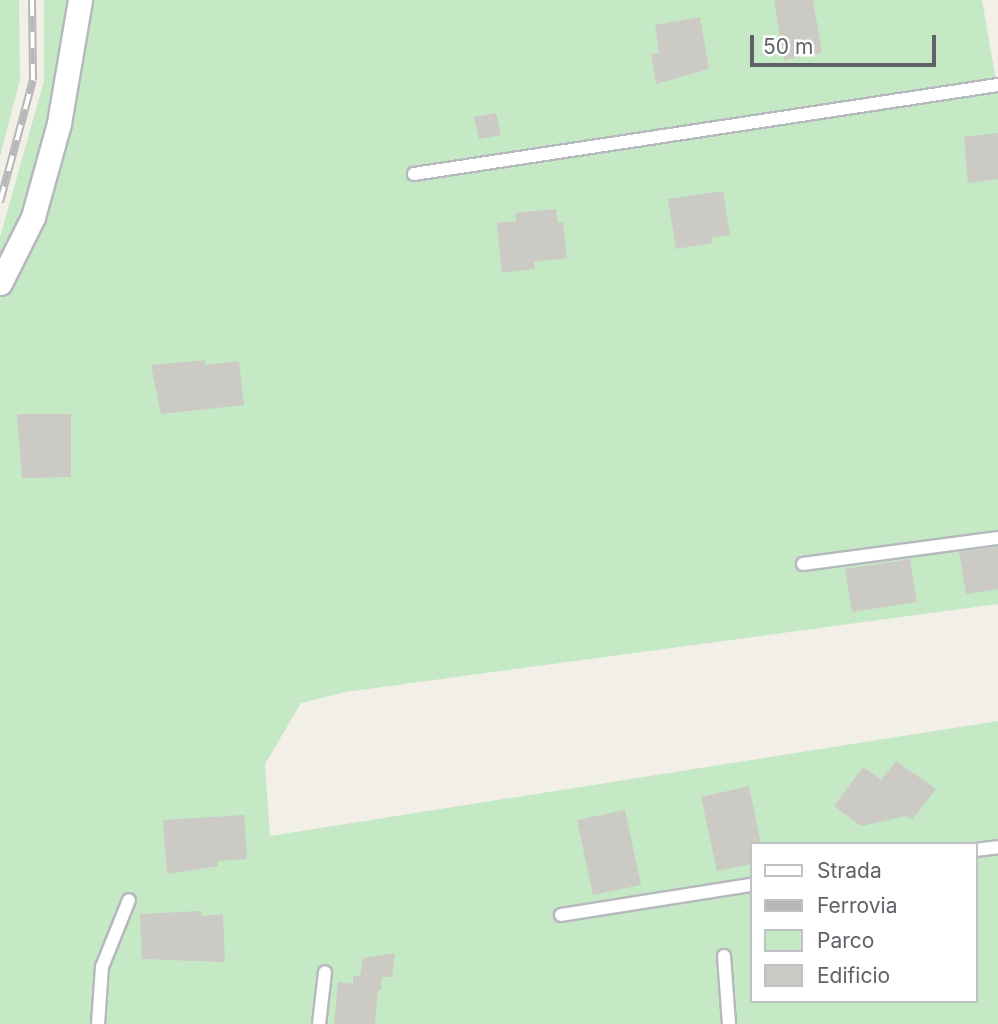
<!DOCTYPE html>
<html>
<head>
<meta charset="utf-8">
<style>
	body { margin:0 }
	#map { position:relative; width:998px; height:1024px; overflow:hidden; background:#f1efe8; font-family:Inter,sans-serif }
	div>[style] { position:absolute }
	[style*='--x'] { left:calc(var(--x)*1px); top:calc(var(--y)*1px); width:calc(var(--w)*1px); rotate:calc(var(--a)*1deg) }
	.green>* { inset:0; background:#c5e8c5 }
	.building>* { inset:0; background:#cccac5 }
	.roads { filter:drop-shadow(2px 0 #b5b8bc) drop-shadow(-2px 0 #b5b8bc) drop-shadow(0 2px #b5b8bc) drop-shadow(0 -2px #b5b8bc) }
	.service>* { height:12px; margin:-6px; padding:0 6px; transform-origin:6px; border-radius:6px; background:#fff }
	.minor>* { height:23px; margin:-11.5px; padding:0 11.5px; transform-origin:11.5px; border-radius:11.5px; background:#fff }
	.rail>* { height:8px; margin-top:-4px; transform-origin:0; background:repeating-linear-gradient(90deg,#fff 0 16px,#b6b7b8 0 32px); box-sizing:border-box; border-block:2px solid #b6b7b8 }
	span { translate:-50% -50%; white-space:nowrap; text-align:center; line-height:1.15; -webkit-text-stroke:5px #fff; paint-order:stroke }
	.legend { position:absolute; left:750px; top:842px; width:228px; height:161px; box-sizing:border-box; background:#fff; border:2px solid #bfc1c3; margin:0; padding:9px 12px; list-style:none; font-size:21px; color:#5f6368 }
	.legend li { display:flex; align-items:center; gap:14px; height:35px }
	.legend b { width:35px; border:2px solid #bfc1c3 }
	.scale { position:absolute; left:750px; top:35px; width:186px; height:32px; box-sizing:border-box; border:4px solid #5f6368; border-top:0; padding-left:9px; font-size:21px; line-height:24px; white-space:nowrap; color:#5f6368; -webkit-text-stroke:5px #fff; paint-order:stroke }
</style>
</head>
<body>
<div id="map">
	<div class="green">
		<i style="clip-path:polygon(0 0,19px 0,20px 80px,0 156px)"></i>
		<i style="clip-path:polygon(evenodd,44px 0,982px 0,998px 92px,998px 604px,345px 692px,301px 703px,265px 764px,270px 836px,998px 721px,998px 1024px,0 1024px,0 237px,44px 81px,44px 0,751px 844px,975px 844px,975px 1001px,751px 1001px,751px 844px)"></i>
	</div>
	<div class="building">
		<i style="clip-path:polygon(774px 0,813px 0,822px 53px,784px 60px)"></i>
		<i style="clip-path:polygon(700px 17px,709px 69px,656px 84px,651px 54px,659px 53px,655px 25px)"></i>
		<i style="clip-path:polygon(496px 113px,501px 135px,479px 139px,474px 117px)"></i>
		<i style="clip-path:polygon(998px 133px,998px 179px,968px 183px,964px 137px)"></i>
		<i style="clip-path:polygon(723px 191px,730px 235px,711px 238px,712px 243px,676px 249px,668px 199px)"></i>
		<i style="clip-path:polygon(556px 209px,558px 222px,563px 222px,567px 258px,534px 262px,535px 269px,502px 273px,497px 223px,516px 221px,515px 213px)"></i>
		<i style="clip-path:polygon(205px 360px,205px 365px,239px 361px,244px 405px,161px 414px,151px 365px)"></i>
		<i style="clip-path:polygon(17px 414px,71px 414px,71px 477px,22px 478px)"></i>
		<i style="clip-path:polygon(998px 547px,998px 589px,966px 594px,959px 552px)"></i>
		<i style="clip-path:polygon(910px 559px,917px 602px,852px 612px,845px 569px)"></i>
		<i style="clip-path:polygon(896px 761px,936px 789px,912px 820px,906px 816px,861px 826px,834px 806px,863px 767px,881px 780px)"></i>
		<i style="clip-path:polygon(749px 786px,761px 844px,751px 844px,751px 864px,717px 871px,701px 797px)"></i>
		<i style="clip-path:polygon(625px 810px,641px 885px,593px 895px,577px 820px)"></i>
		<i style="clip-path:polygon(244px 815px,247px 859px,218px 861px,218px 866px,167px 874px,163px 820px)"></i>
		<i style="clip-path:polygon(201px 911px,202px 916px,223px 914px,225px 962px,142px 959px,140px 914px)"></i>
		<i style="clip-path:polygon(395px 953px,392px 977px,382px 977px,381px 990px,378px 990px,375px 1024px,334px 1024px,338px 982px,353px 984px,353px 976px,360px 976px,363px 958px)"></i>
	</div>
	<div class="roads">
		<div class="service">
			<i style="--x:414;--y:174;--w:591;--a:-8.67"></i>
			<i style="--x:803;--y:564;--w:197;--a:-7.6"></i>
			<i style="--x:975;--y:850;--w:23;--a:-7"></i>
			<i style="--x:561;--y:915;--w:192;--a:-9"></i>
			<i style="--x:724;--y:956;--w:68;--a:85.8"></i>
			<i style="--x:98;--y:1024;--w:57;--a:-86"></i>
			<i style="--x:102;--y:967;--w:72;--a:-68.1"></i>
			<i style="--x:319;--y:1024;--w:52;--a:-83.4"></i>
		</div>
		<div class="minor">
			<i style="--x:0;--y:283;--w:74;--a:-63.4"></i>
			<i style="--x:33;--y:217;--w:98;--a:-74.5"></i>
			<i style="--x:59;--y:123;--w:125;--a:-80.3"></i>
		</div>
	</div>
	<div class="rail">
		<i style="--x:0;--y:202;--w:126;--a:-74.9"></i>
		<i style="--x:33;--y:80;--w:80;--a:-90.7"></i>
	</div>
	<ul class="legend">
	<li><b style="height:9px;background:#fff"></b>Strada</li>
	<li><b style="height:9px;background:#b6b7b8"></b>Ferrovia</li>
	<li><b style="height:19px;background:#c5e8c5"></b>Parco</li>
	<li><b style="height:19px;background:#cccac5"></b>Edificio</li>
	</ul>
	<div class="scale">50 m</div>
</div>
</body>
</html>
